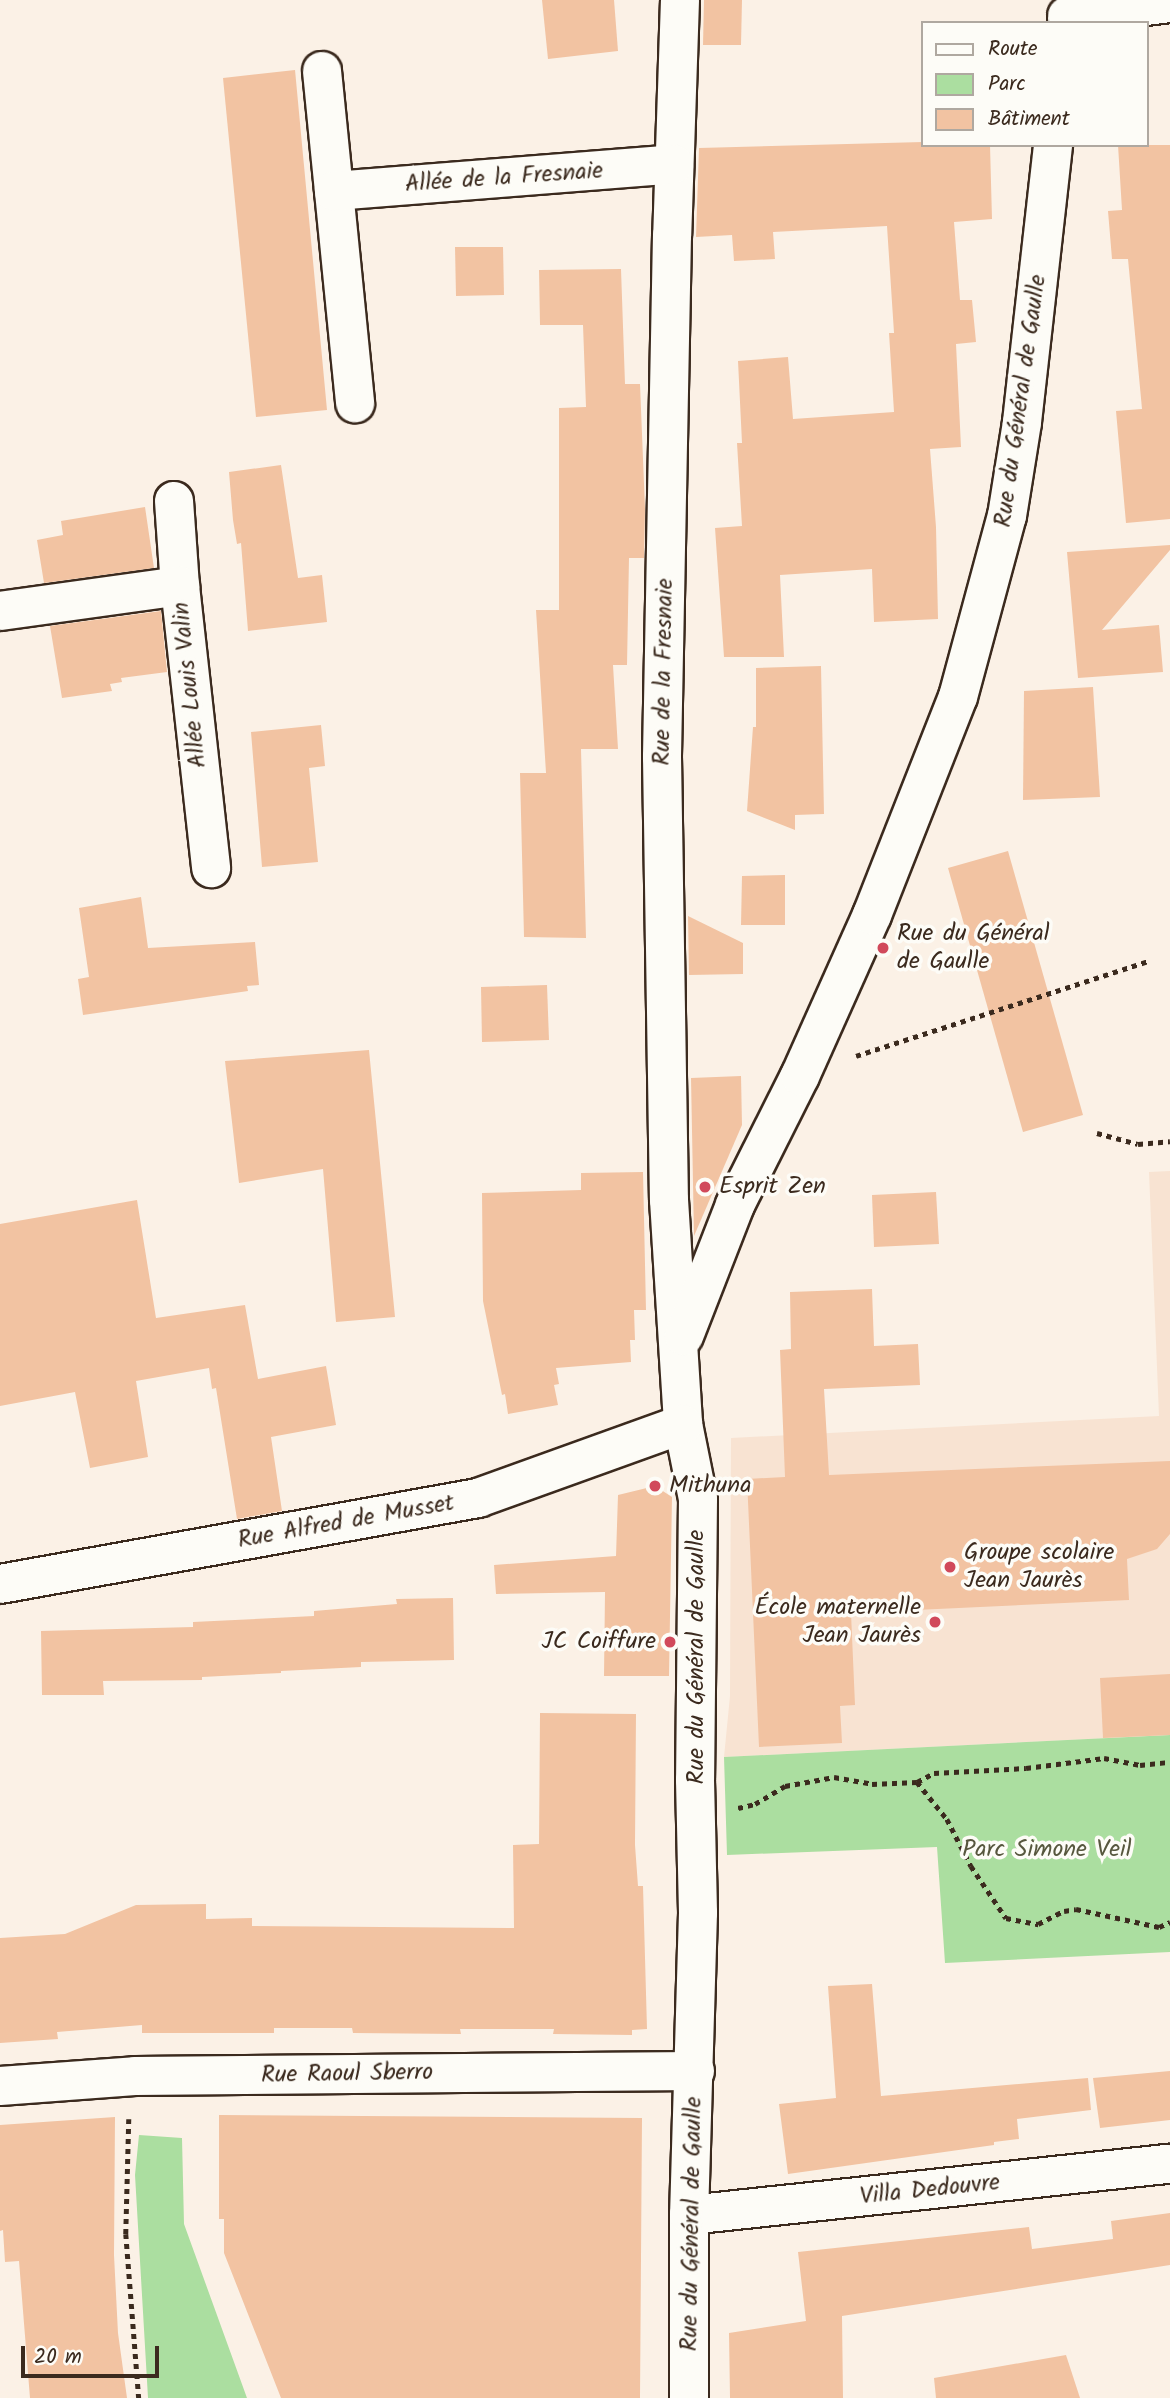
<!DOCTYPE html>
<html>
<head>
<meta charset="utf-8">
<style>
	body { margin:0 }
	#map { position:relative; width:1170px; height:2398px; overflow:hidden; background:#fbf1e6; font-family:Kalam,sans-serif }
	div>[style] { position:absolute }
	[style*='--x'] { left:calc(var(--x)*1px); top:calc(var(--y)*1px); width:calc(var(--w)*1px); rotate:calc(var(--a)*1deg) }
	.built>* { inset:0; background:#f8e3d2 }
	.green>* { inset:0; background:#abdea0 }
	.building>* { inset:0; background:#f2c3a2 }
	.path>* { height:4.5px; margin-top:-2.25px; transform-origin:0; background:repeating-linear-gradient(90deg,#3b2a1e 0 5px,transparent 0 10px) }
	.roads { filter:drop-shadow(2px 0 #3b2a1e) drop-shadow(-2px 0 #3b2a1e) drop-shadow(0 2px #3b2a1e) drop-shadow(0 -2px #3b2a1e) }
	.minor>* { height:38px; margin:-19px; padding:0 19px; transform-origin:19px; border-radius:19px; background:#fdfcf7 }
	.dots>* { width:19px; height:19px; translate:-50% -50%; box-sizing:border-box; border:4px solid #fdfcf7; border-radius:50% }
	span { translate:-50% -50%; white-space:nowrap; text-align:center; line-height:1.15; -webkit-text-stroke:7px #fdfcf7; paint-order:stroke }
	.street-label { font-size:24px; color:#3b2a1e }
	.poi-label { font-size:24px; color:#3b2a1e }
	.left { translate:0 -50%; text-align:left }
	.right { translate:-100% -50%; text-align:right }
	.park-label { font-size:24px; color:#57573e }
	.legend { position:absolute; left:921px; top:21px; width:228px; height:126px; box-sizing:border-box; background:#fdfcf7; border:2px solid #afa8a0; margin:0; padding:9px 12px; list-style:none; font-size:21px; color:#3b2a1e }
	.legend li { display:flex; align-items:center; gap:14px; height:35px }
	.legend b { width:35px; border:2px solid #afa8a0 }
	.scale { position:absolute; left:21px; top:2346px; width:138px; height:32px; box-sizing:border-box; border:4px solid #3b2a1e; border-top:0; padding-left:9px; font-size:21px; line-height:24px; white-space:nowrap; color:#3b2a1e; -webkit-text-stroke:5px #fdfcf7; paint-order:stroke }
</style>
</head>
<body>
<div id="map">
	<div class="built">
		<i style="clip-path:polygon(1170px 1171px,1170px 1735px,724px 1757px,730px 1696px,731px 1438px,1159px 1416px,1149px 1172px)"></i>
	</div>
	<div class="green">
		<i style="clip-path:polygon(1170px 1735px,1170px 1952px,945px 1963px,937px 1847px,727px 1855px,724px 1757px)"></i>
		<i style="clip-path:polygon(139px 2135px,182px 2138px,184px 2224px,247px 2398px,148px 2398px,135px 2175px)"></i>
	</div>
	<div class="building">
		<i style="clip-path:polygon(542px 0,614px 0,618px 51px,548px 59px)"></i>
		<i style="clip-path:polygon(704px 0,742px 0,741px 45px,703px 45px)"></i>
		<i style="clip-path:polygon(295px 70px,327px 410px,256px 417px,223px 78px)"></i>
		<i style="clip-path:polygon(923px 142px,923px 145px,990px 145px,992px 219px,954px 222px,960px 300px,972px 300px,976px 342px,956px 344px,961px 447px,930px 449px,936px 527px,938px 619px,874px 622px,872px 569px,780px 575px,784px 657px,724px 657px,715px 528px,742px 526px,737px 443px,742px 443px,738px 361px,788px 357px,793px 419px,894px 412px,889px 333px,894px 333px,887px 226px,773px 232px,775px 259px,734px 261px,732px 235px,696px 237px,699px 148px)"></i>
		<i style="clip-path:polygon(1118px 145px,1170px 145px,1170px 519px,1126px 523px,1116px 411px,1142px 409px,1128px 259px,1112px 259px,1108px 211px,1122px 210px)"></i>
		<i style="clip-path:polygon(455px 247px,503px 247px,504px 295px,456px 296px)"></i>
		<i style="clip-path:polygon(621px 269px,625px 384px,640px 384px,645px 509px,644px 558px,629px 558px,627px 665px,613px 665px,618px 749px,581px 749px,586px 938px,524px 937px,520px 773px,546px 773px,536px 610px,559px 610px,559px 408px,586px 407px,583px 325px,540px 325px,539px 270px)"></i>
		<i style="clip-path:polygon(281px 465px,298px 578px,322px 575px,327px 622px,248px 631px,241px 543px,237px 544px,233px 520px,229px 472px)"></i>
		<i style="clip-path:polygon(145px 507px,154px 568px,44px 583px,37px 540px,63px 535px,61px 521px)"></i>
		<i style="clip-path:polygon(1170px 545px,1170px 550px,1102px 630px,1159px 625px,1163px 672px,1078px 678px,1067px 552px)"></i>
		<i style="clip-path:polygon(161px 611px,167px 672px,121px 678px,122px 682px,110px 684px,112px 691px,62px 698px,50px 626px)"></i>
		<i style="clip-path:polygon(821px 666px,824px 814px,795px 815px,795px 830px,747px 811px,753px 727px,756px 727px,756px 668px)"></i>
		<i style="clip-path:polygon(1093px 687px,1100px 797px,1023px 800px,1024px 691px)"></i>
		<i style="clip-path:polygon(321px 725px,325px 766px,309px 768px,318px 862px,262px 867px,251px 732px)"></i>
		<i style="clip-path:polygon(1008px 851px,1083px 1115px,1023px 1132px,948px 868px)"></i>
		<i style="clip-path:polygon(785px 875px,785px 925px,741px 925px,742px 876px)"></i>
		<i style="clip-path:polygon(141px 897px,148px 948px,255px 942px,259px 985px,247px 986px,248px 991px,83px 1015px,78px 979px,89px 977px,79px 908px)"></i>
		<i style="clip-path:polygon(688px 916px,743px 943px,743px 974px,689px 975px)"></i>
		<i style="clip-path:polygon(547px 985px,549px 1040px,482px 1042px,481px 987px)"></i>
		<i style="clip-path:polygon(369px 1050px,395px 1317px,336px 1322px,323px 1169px,239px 1183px,225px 1061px)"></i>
		<i style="clip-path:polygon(741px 1076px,742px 1125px,694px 1236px,691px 1078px)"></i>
		<i style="clip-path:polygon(643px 1172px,646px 1310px,634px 1310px,635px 1340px,630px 1340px,631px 1362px,556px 1368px,559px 1384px,554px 1385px,558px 1405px,508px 1414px,505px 1394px,502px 1395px,483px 1301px,482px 1193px,581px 1190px,581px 1173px)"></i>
		<i style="clip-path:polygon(936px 1192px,939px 1244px,874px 1247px,872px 1195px)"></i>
		<i style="clip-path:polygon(137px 1200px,156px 1318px,245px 1305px,258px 1379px,326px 1366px,336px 1425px,271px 1437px,282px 1511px,237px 1519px,216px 1388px,212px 1389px,209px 1368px,136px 1381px,148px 1457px,90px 1468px,75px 1392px,0 1406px,0 1224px)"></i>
		<i style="clip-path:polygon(872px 1289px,874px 1346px,918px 1344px,920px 1385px,824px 1389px,829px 1475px,1170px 1461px,1170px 1534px,1157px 1549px,1127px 1559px,1129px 1600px,851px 1613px,855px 1705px,840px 1706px,842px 1743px,759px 1747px,747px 1479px,785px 1477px,780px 1350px,791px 1349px,790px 1292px)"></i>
		<i style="clip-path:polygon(655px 1486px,672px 1497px,669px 1676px,604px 1676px,605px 1592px,496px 1594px,494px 1565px,616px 1556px,618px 1495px)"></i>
		<i style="clip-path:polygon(453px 1598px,454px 1660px,361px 1662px,361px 1667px,281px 1671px,281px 1673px,202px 1677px,202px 1680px,103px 1681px,104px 1695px,42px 1695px,41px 1631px,193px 1627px,193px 1622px,314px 1616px,314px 1611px,397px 1604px,396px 1599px)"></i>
		<i style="clip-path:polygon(1170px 1674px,1170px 1735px,1103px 1738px,1100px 1678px)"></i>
		<i style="clip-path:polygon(540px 1713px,636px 1714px,635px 1845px,638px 1886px,643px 1886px,647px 2029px,632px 2030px,632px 2035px,553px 2034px,554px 2029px,460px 2029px,461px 2034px,353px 2033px,352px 2028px,274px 2028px,274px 2033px,142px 2033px,142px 2025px,57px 2032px,58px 2039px,0 2043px,0 1938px,65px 1934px,136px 1905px,206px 1904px,206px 1919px,252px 1918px,252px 1926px,514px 1928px,513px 1845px,539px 1844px)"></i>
		<i style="clip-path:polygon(872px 1984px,881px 2096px,1088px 2078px,1091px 2110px,1017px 2119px,1019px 2139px,994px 2142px,994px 2145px,788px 2174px,779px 2104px,836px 2098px,828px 1986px)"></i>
		<i style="clip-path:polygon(1170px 2071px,1170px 2120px,1100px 2128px,1093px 2078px)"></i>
		<i style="clip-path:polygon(219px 2115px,642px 2118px,640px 2398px,281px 2398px,224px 2253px,224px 2219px,219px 2219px)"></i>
		<i style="clip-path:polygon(115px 2117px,114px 2255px,118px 2333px,127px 2398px,30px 2398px,19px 2261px,5px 2262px,3px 2230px,0 2231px,0 2125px)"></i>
		<i style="clip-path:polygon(1170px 2213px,1170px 2265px,842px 2316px,843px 2398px,730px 2398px,729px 2333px,806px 2321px,798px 2252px,1029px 2227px,1032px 2249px,1113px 2239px,1111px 2221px)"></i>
		<i style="clip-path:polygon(1066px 2355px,1080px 2398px,936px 2398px,934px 2378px)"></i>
	</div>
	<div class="path">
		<i style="--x:856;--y:1056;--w:307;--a:-18"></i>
		<i style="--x:1097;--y:1133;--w:42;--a:15"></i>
		<i style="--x:1138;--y:1144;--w:32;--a:-5"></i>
		<i style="--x:917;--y:1782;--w:48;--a:51"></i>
		<i style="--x:947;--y:1819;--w:53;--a:62.9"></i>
		<i style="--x:971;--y:1866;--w:63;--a:56.1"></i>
		<i style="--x:1006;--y:1918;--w:33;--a:11"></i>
		<i style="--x:1038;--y:1924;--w:29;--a:-27"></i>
		<i style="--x:1064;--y:1911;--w:12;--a:-9"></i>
		<i style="--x:1076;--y:1909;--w:85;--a:12.2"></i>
		<i style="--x:1159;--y:1927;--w:12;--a:-24"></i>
		<i style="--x:738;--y:1808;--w:17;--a:-13"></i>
		<i style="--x:755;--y:1804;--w:35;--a:-31"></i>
		<i style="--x:785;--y:1786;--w:50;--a:-10.4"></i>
		<i style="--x:834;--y:1777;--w:39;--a:10"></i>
		<i style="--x:872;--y:1784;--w:45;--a:-2.5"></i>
		<i style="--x:917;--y:1782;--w:19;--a:-28"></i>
		<i style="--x:934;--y:1773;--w:92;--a:-3.1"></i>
		<i style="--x:1026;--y:1768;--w:79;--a:-7.3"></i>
		<i style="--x:1104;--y:1758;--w:37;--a:11"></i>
		<i style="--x:1140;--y:1765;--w:30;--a:-6"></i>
		<i style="--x:129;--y:2119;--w:115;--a:91.5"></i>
		<i style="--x:126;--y:2234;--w:165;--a:85.5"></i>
	</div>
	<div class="roads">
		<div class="minor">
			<i style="--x:680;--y:0;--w:235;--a:91.9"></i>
			<i style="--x:672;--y:235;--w:522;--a:91.1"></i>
			<i style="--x:662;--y:757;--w:443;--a:89.1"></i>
			<i style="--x:669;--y:1200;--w:224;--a:86.4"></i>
			<i style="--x:683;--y:1424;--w:76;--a:78.7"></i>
			<i style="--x:698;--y:1499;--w:281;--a:90.6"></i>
			<i style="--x:695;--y:1780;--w:133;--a:88.7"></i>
			<i style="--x:698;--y:1913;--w:302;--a:91.7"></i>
			<i style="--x:689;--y:2215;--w:183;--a:90"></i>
			<i style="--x:1067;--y:16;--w:104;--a:-7.2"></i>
			<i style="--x:322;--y:71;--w:334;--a:84.3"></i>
			<i style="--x:334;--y:191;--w:341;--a:-4.5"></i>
			<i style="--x:174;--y:501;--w:85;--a:86"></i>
			<i style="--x:180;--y:586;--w:284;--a:83.7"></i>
			<i style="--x:0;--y:611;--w:182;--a:-7.9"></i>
			<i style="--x:684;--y:1336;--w:141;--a:-68.7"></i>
			<i style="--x:735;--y:1205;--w:144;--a:-63.3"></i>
			<i style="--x:800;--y:1076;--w:176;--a:-65.9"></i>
			<i style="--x:872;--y:915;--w:234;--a:-68.5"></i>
			<i style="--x:958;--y:697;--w:188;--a:-74.9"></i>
			<i style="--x:1007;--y:516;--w:95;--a:-80.9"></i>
			<i style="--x:1022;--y:422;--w:279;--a:-83.6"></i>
			<i style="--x:0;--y:1584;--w:486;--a:-10.2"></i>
			<i style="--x:478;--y:1498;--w:218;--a:-19.8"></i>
			<i style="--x:0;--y:2086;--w:135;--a:-4.2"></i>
			<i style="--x:135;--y:2076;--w:560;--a:-0.51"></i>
			<i style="--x:689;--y:2215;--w:484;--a:-6.1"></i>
		</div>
	</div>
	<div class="dots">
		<i style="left:883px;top:948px;background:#d1495b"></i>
		<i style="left:705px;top:1187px;background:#d1495b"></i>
		<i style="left:655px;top:1486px;background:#d1495b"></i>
		<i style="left:950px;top:1567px;background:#d1495b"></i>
		<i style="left:935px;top:1622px;background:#d1495b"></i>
		<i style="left:670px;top:1642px;background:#d1495b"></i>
	</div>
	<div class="street-label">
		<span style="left:504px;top:178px;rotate:-4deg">Allée de la Fresnaie</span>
		<span style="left:1021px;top:401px;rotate:-82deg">Rue du Général de Gaulle</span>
		<span style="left:664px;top:672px;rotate:-89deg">Rue de la Fresnaie</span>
		<span style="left:190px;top:685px;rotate:-96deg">Allée Louis Valin</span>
		<span style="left:346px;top:1522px;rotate:-10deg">Rue Alfred de Musset</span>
		<span style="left:697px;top:1657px;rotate:-90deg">Rue du Général de Gaulle</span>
		<span style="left:347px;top:2074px;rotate:-1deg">Rue Raoul Sberro</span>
		<span style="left:930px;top:2190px;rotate:-6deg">Villa Dedouvre</span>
		<span style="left:692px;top:2224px;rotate:-89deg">Rue du Général de Gaulle</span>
	</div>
	<div class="poi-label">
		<span class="left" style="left:897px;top:948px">Rue du Général<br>de Gaulle</span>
		<span class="left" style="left:719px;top:1187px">Esprit Zen</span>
		<span class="left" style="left:669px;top:1486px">Mithuna</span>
		<span class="left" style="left:964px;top:1567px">Groupe scolaire<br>Jean Jaurès</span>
		<span class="right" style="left:921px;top:1622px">École maternelle<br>Jean Jaurès</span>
		<span class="right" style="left:656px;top:1642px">JC Coiffure</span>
	</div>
	<div class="park-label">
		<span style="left:1047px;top:1850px">Parc Simone Veil</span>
	</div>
	<ul class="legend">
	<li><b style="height:9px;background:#fdfcf7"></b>Route</li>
	<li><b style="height:19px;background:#abdea0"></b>Parc</li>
	<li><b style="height:19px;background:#f2c3a2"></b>Bâtiment</li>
	</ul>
	<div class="scale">20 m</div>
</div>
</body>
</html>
